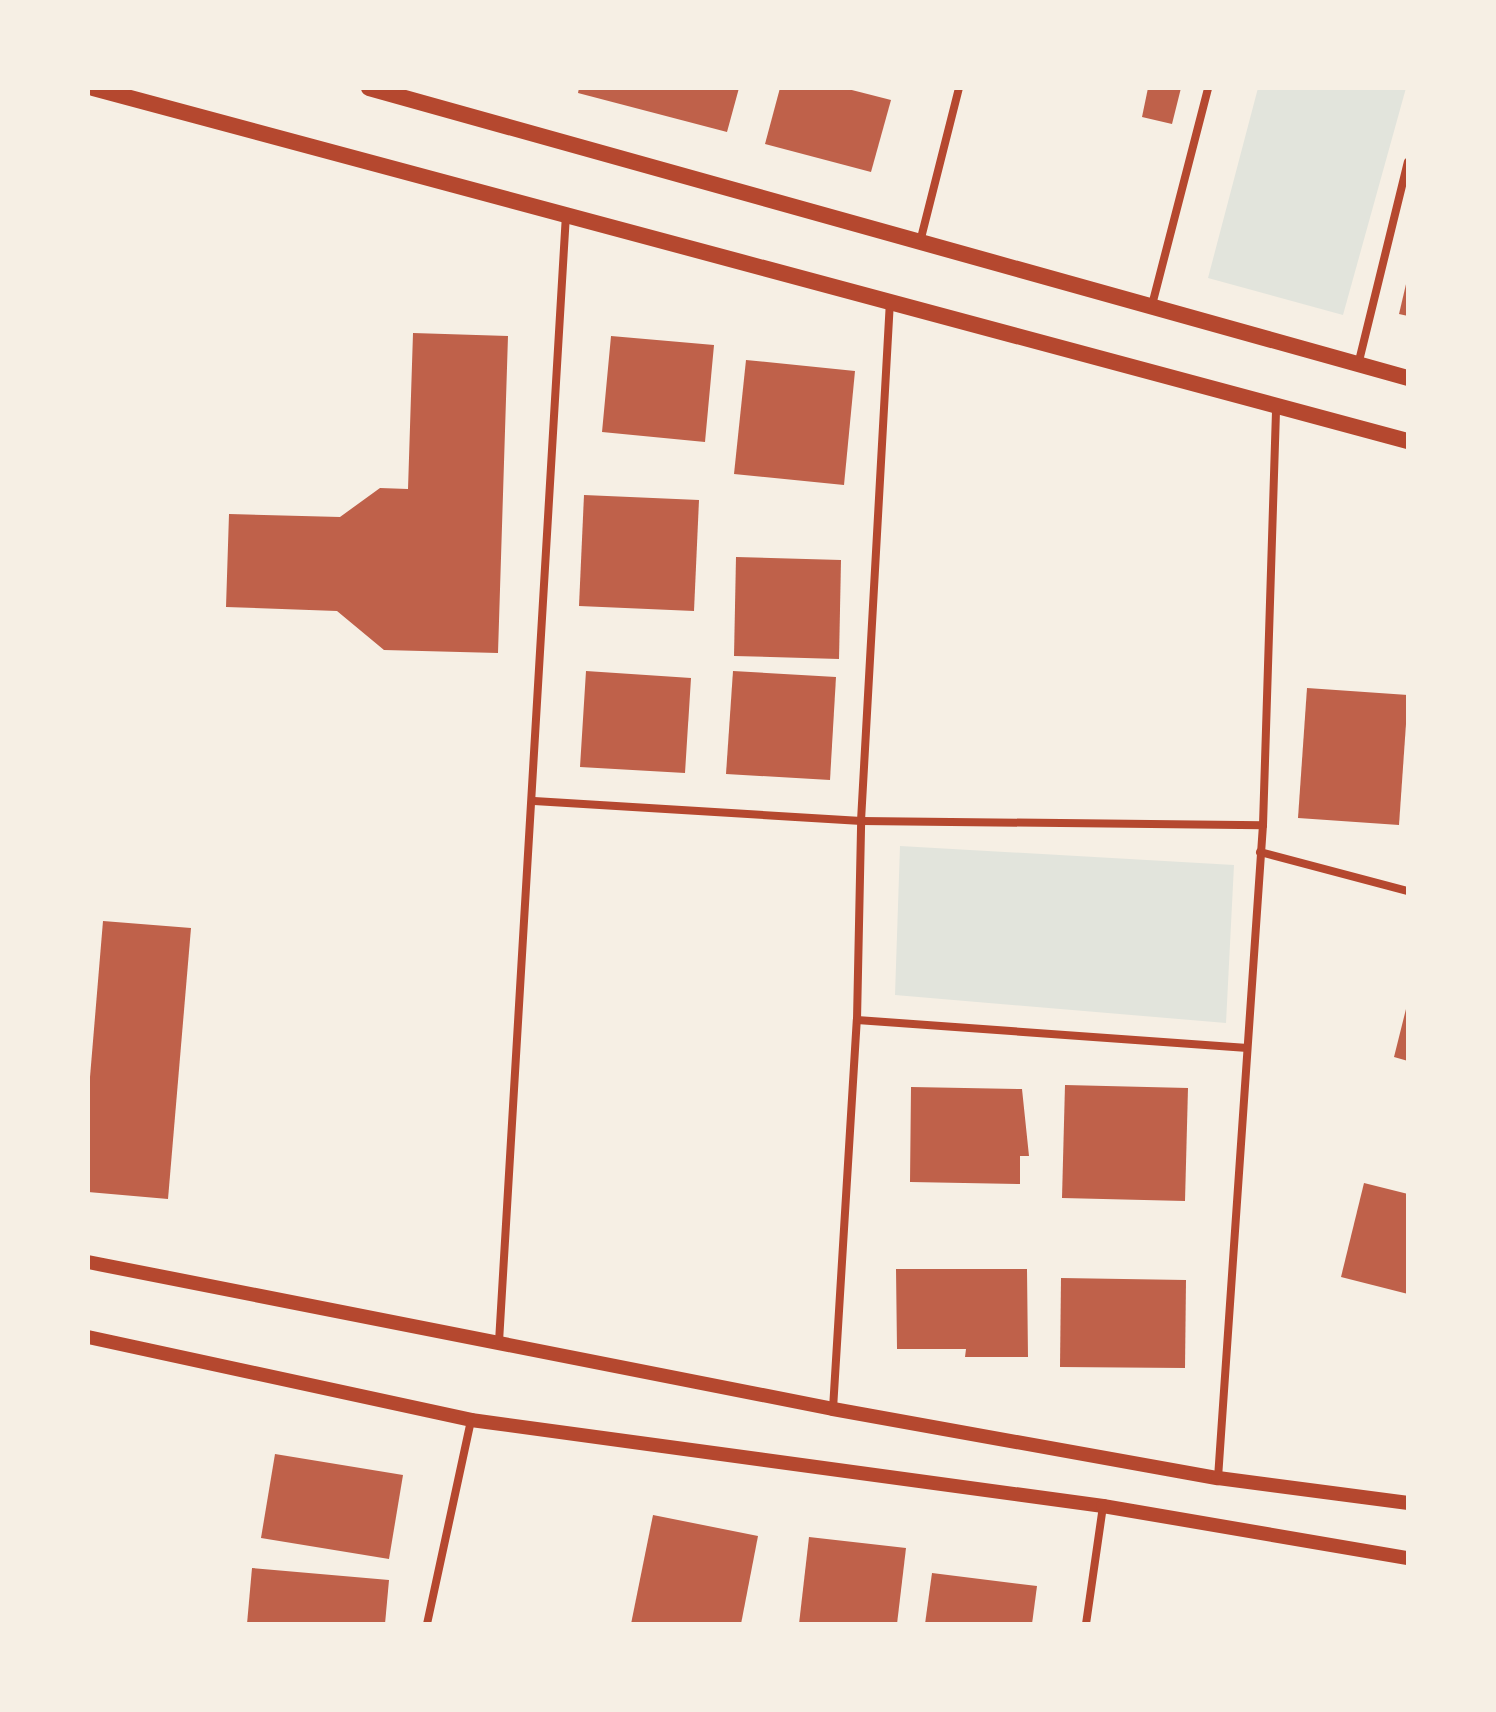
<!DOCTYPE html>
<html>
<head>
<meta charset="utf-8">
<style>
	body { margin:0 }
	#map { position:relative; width:1496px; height:1712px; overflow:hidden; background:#f6efe4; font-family:Arial,sans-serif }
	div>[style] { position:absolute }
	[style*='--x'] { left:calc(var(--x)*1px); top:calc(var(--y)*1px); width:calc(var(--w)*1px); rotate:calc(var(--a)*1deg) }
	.green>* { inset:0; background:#e2e4dc }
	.building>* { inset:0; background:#bf614a }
	.minor>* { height:8px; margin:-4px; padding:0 4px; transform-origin:4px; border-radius:4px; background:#b5482f }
	.tertiary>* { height:14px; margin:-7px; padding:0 7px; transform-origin:7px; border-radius:7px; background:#b5482f }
	.secondary>* { height:16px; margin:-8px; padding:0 8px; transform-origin:8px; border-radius:8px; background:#b5482f }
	span { translate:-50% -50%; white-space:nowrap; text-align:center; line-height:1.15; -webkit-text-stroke:8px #f6efe4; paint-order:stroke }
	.frame { position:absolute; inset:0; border:90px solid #f6efe4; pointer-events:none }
</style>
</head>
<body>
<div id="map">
	<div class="green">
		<i style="clip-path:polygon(1258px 88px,1406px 88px,1343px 315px,1208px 278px)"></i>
		<i style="clip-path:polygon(900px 846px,1234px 865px,1226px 1023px,895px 995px)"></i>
	</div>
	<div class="building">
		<i style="clip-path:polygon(579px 88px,739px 88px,727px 132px,578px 93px)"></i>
		<i style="clip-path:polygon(780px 88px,844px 88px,891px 100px,871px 172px,765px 144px)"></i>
		<i style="clip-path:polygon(1148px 88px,1181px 88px,1172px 124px,1142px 117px)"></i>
		<i style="clip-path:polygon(1407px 280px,1408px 281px,1408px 316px,1399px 314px)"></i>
		<i style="clip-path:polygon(413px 333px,508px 336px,498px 653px,384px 650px,337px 611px,226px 607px,229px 514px,340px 517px,380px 488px,408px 489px)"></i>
		<i style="clip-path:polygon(611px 336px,714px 345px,705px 442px,602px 432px)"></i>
		<i style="clip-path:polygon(746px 360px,855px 371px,844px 485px,734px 474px)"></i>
		<i style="clip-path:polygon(584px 495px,699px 500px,694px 611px,579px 606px)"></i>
		<i style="clip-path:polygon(736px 557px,841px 560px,839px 659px,734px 656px)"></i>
		<i style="clip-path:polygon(586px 671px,691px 678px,685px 773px,580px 767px)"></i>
		<i style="clip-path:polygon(733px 671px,836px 677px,830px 780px,726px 774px)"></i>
		<i style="clip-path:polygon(1307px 688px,1408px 695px,1399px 825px,1298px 818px)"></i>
		<i style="clip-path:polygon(103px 921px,191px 928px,168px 1199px,88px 1192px,88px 1101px)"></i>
		<i style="clip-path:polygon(1407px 1005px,1408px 1005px,1408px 1061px,1394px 1057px)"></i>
		<i style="clip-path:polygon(1065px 1085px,1188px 1088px,1185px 1201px,1062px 1198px)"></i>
		<i style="clip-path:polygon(911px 1087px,1022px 1089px,1029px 1156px,1020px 1156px,1020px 1184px,910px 1182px)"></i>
		<i style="clip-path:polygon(1364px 1183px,1408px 1194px,1408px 1294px,1341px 1277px)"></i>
		<i style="clip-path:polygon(896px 1269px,1027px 1269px,1028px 1357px,965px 1357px,966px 1349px,897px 1349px)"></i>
		<i style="clip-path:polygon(1061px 1278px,1186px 1280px,1185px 1368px,1060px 1367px)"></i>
		<i style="clip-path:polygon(275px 1454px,403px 1475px,389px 1559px,261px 1538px)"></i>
		<i style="clip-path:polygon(653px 1515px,758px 1536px,741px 1624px,631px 1624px)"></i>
		<i style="clip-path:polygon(809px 1537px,906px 1548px,897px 1624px,799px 1624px)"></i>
		<i style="clip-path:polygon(252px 1568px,389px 1580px,385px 1624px,247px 1624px)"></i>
		<i style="clip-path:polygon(932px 1573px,1037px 1586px,1032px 1624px,925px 1624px)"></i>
	</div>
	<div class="minor">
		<i style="--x:920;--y:242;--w:159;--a:-75.8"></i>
		<i style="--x:1152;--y:305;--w:224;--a:-75.5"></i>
		<i style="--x:1358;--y:365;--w:209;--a:-76.2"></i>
		<i style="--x:534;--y:801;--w:328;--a:3.5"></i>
		<i style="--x:861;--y:821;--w:402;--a:0.6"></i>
		<i style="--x:1260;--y:852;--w:153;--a:14.8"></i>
		<i style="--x:857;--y:1020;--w:388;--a:4.1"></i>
		<i style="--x:499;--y:1342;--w:1129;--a:-86.6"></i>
		<i style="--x:833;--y:1409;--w:390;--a:-86.5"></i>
		<i style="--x:857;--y:1020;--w:199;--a:-88.8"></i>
		<i style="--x:861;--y:821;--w:522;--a:-86.81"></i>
		<i style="--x:1218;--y:1478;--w:655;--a:-86.06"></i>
		<i style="--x:1263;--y:825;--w:421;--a:-88.2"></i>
		<i style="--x:427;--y:1624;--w:209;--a:-77.8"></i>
		<i style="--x:1086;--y:1624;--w:119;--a:-81.8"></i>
	</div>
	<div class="tertiary">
		<i style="--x:88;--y:1262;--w:759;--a:11.16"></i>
		<i style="--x:833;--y:1409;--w:391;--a:10.2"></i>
		<i style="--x:1218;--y:1478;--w:192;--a:7.5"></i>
		<i style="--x:88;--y:1337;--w:392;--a:12.2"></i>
		<i style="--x:471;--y:1420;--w:638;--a:7.75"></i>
		<i style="--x:1103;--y:1506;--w:309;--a:9.7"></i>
	</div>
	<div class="secondary">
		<i style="--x:93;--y:88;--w:1362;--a:15.03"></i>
		<i style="--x:369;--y:88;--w:1079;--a:15.6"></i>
	</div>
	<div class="frame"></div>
</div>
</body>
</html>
